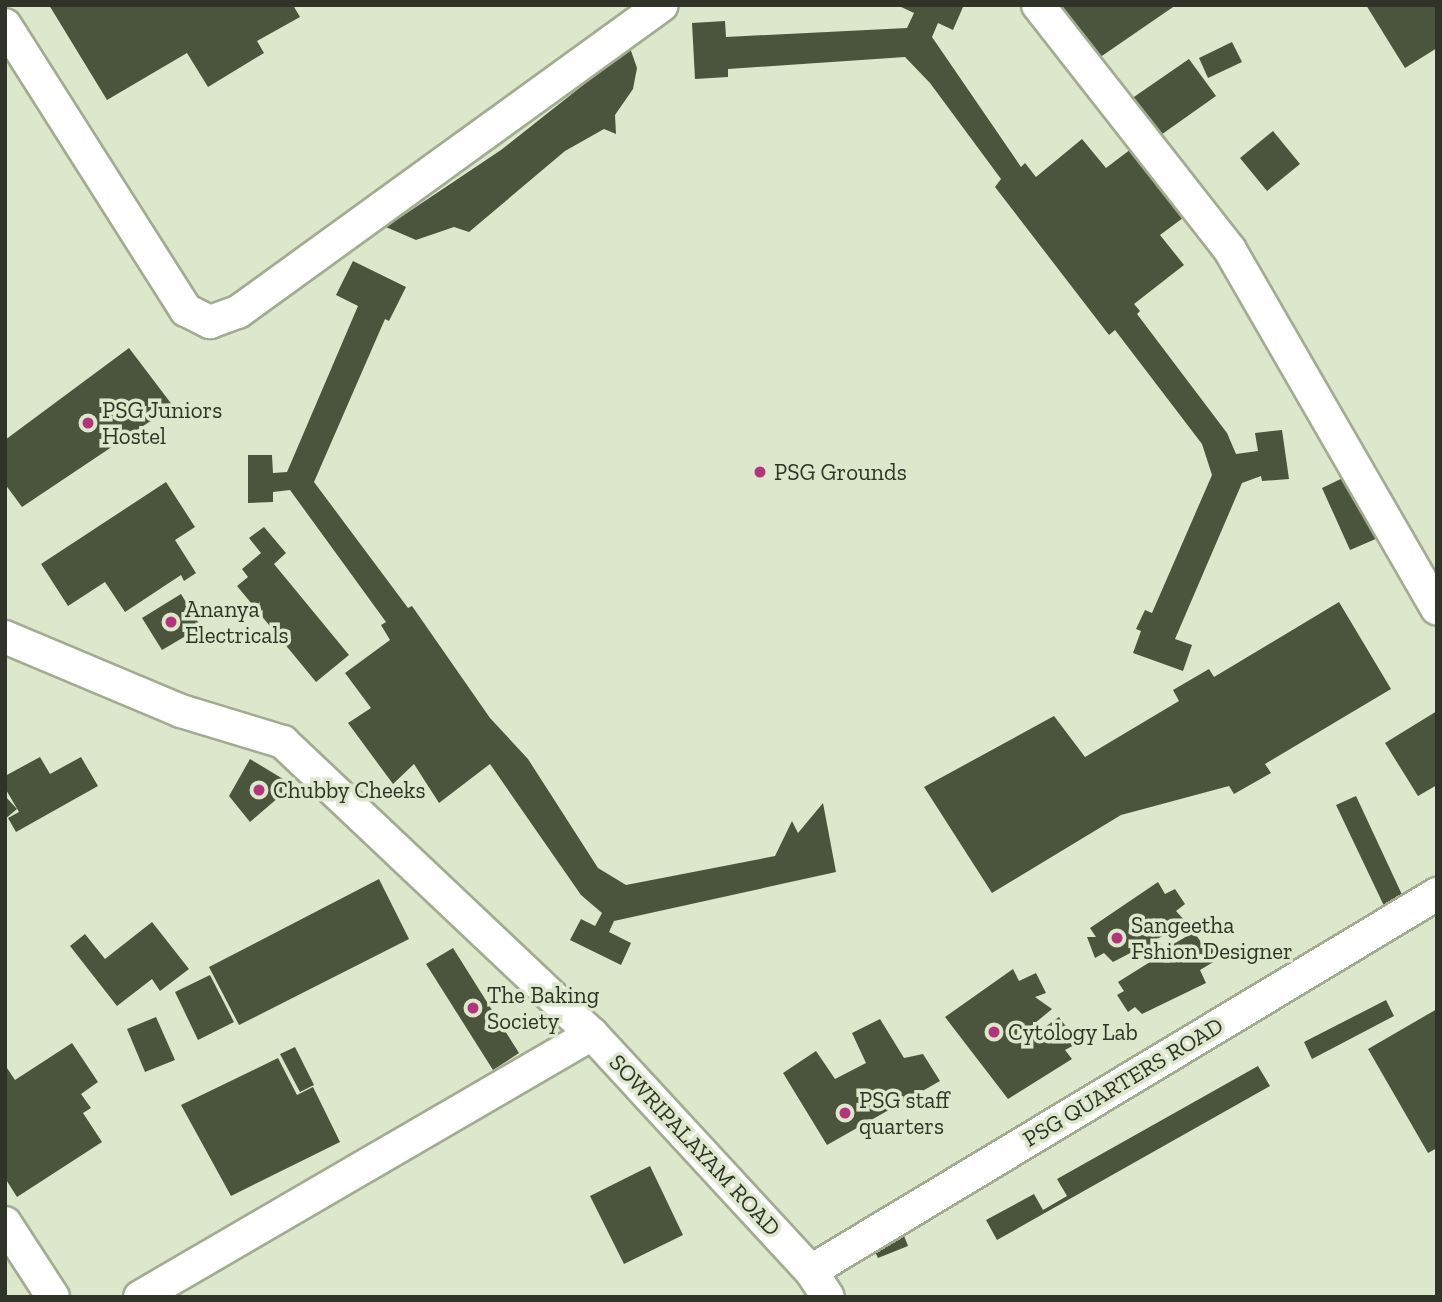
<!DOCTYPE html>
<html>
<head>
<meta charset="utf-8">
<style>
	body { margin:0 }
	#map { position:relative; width:1442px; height:1302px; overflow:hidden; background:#dce7cb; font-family:"Zilla Slab",serif }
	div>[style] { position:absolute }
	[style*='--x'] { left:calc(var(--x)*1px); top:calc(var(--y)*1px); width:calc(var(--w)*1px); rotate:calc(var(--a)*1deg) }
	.building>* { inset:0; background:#4b553d }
	.roads { filter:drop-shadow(2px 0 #a1ac91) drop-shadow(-2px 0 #a1ac91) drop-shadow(0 2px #a1ac91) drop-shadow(0 -2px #a1ac91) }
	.minor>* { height:32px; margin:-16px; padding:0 16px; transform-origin:16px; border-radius:16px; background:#fff }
	.dots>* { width:19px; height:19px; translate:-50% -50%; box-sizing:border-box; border:4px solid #dce7cb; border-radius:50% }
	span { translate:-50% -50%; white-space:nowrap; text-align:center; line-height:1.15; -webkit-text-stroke:7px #dce7cb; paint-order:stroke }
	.poi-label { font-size:23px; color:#2f3328 }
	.left { translate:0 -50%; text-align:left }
	.street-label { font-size:23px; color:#2f3328 }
	.frame { position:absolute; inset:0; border:7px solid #2f3328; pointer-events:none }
</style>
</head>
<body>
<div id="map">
	<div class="building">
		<i style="clip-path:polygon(49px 5px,293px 5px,300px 17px,257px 41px,264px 53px,208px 87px,187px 53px,107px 100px)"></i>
		<i style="clip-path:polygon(897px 5px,963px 7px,953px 30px,938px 23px,932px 37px,1021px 167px,1025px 163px,1036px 177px,1082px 139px,1106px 168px,1135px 146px,1187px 215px,1160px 235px,1184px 265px,1134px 304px,1140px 311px,1137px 314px,1227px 433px,1236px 454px,1258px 451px,1255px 433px,1282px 430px,1289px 479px,1262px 481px,1261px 476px,1242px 483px,1175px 639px,1192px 645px,1183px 671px,1133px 653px,1141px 631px,1136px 629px,1145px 610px,1152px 613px,1212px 475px,1202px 444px,1115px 330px,1109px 335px,995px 187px,1001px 179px,930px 83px,905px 57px,728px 69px,728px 77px,695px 79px,692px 23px,725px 21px,726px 37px,907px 28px,914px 13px)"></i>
		<i style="clip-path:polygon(1059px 5px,1176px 5px,1096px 60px)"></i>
		<i style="clip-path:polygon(1366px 5px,1437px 5px,1437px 48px,1405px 68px)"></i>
		<i style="clip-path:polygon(1232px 42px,1242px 62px,1208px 78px,1199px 58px)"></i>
		<i style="clip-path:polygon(630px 48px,637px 68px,633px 89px,615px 115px,616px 134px,604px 129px,565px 151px,469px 232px,454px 227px,416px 240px,386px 227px,501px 150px)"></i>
		<i style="clip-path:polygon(1189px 59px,1216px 96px,1158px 137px,1131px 99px)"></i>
		<i style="clip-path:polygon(1273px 131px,1300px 164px,1267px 191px,1240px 158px)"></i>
		<i style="clip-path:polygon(353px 261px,406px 287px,389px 321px,385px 319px,314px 482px,408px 608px,412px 606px,490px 718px,528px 759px,598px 868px,626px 885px,775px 856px,792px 821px,798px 833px,823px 803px,836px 872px,614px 921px,609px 932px,631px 943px,621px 965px,570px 940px,581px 919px,595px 926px,602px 913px,581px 895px,490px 764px,439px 803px,414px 764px,393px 784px,348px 723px,371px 708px,345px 673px,390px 640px,381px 625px,386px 622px,290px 490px,273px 492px,273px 502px,248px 503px,248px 455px,272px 455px,273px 473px,287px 472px,358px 306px,336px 295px)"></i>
		<i style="clip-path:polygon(129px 348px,173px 406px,22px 507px,5px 484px,5px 440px)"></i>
		<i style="clip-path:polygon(1349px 475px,1378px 538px,1350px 550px,1322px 488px)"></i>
		<i style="clip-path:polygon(166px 482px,195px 527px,175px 540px,196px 573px,184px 581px,181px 575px,125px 612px,105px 582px,68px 606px,41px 564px)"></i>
		<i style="clip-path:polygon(264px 527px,286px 553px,274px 564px,349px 655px,316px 682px,237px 586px,248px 577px,242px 569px,261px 553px,249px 538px)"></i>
		<i style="clip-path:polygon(181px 594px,201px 627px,162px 650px,142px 618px)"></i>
		<i style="clip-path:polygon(1339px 602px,1391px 689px,1265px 764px,1271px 773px,1234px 794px,1229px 786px,1121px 815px,992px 893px,924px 787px,1054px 716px,1085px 757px,1179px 701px,1173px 690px,1209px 669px,1214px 677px)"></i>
		<i style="clip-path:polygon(1437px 711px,1437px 785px,1418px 796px,1385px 743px)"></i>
		<i style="clip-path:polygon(40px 757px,50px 774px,81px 757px,98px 786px,16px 832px,8px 818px,19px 812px,5px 788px,5px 776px)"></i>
		<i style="clip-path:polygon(250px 759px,293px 785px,250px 822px,229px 796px)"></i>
		<i style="clip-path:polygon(5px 796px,17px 809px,5px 819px)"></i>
		<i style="clip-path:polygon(1356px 796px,1405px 901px,1386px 910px,1336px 805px)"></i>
		<i style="clip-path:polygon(379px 879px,409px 939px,239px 1025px,209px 967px)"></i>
		<i style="clip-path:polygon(1158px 882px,1165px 894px,1175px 889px,1185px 904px,1176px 911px,1187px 923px,1157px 939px,1165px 949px,1194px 932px,1203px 945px,1211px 941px,1220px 958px,1200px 970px,1206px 983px,1142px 1014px,1135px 1007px,1128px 1012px,1117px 995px,1124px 991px,1118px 982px,1150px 962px,1140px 948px,1113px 962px,1104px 953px,1095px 958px,1087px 937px,1096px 937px,1090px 928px)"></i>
		<i style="clip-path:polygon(152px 922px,189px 969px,160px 991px,152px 979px,117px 1006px,70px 946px,85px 934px,105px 959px)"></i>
		<i style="clip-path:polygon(453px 948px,519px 1053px,493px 1070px,426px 964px)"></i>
		<i style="clip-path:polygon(1013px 969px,1019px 981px,1036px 973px,1046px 993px,1035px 997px,1052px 1009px,1029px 1028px,1034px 1035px,1059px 1017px,1078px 1043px,1065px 1050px,1072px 1059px,1008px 1099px,945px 1017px)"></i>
		<i style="clip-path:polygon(210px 975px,234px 1022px,198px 1040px,175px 992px)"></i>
		<i style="clip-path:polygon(1386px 1000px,1394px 1016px,1312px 1059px,1304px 1042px)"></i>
		<i style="clip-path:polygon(1437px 1009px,1437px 1148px,1428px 1153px,1368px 1049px)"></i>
		<i style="clip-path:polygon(156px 1017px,175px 1060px,145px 1072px,127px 1029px)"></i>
		<i style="clip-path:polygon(880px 1019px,904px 1058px,923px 1054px,940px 1081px,827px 1145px,783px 1073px,816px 1051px,835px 1079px,866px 1063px,852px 1033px)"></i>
		<i style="clip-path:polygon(72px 1043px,98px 1082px,81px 1094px,91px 1108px,83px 1113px,102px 1142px,17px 1197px,5px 1178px,5px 1065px,15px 1080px)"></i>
		<i style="clip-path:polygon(295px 1047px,314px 1085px,300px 1092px,280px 1054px)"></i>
		<i style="clip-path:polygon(278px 1058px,297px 1095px,313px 1087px,340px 1142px,231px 1196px,181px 1105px)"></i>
		<i style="clip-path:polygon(1258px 1066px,1270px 1086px,997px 1240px,986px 1220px,1034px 1194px,1043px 1210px,1067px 1196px,1057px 1179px)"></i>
		<i style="clip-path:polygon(650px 1166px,683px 1235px,624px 1264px,590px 1196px)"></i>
		<i style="clip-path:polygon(901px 1228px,908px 1246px,878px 1258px,870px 1241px)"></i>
	</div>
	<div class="roads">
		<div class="minor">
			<i style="--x:1038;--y:5;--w:311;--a:51.9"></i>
			<i style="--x:1230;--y:250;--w:414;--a:60"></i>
			<i style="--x:5;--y:25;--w:338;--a:57.6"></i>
			<i style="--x:186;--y:310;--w:27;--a:27"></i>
			<i style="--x:210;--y:322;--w:30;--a:-20"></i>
			<i style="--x:238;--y:312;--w:523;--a:-35.91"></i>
			<i style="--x:5;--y:637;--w:191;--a:22.8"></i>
			<i style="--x:181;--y:711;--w:107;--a:16.9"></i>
			<i style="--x:283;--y:742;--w:425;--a:43.4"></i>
			<i style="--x:592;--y:1034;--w:323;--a:47.3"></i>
			<i style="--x:811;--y:1271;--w:31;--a:57"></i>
			<i style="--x:5;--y:1223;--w:88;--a:57"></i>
			<i style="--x:811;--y:1271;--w:731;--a:-31.06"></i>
			<i style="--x:140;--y:1297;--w:523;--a:-30.19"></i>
		</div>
	</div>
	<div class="dots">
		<i style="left:88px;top:423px;background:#b4337d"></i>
		<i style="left:760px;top:472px;background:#b4337d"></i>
		<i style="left:171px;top:622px;background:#b4337d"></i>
		<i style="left:259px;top:790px;background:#b4337d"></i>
		<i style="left:1117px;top:938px;background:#b4337d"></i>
		<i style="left:473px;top:1008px;background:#b4337d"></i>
		<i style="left:994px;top:1032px;background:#b4337d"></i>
		<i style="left:845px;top:1113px;background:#b4337d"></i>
	</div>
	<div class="poi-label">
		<span class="left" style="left:102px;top:423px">PSG Juniors<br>Hostel</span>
		<span class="left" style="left:774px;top:472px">PSG Grounds</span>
		<span class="left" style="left:185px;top:622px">Ananya<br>Electricals</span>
		<span class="left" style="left:273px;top:790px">Chubby Cheeks</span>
		<span class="left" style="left:1131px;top:938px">Sangeetha<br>Fshion Designer</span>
		<span class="left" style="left:487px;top:1008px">The Baking<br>Society</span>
		<span class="left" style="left:1008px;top:1032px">Cytology Lab</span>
		<span class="left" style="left:859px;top:1113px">PSG staff<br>quarters</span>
	</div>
	<div class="street-label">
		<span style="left:1123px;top:1082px;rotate:-31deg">PSG QUARTERS ROAD</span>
		<span style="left:695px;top:1145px;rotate:47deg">SOWRIPALAYAM ROAD</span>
	</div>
	<div class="frame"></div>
</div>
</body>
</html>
